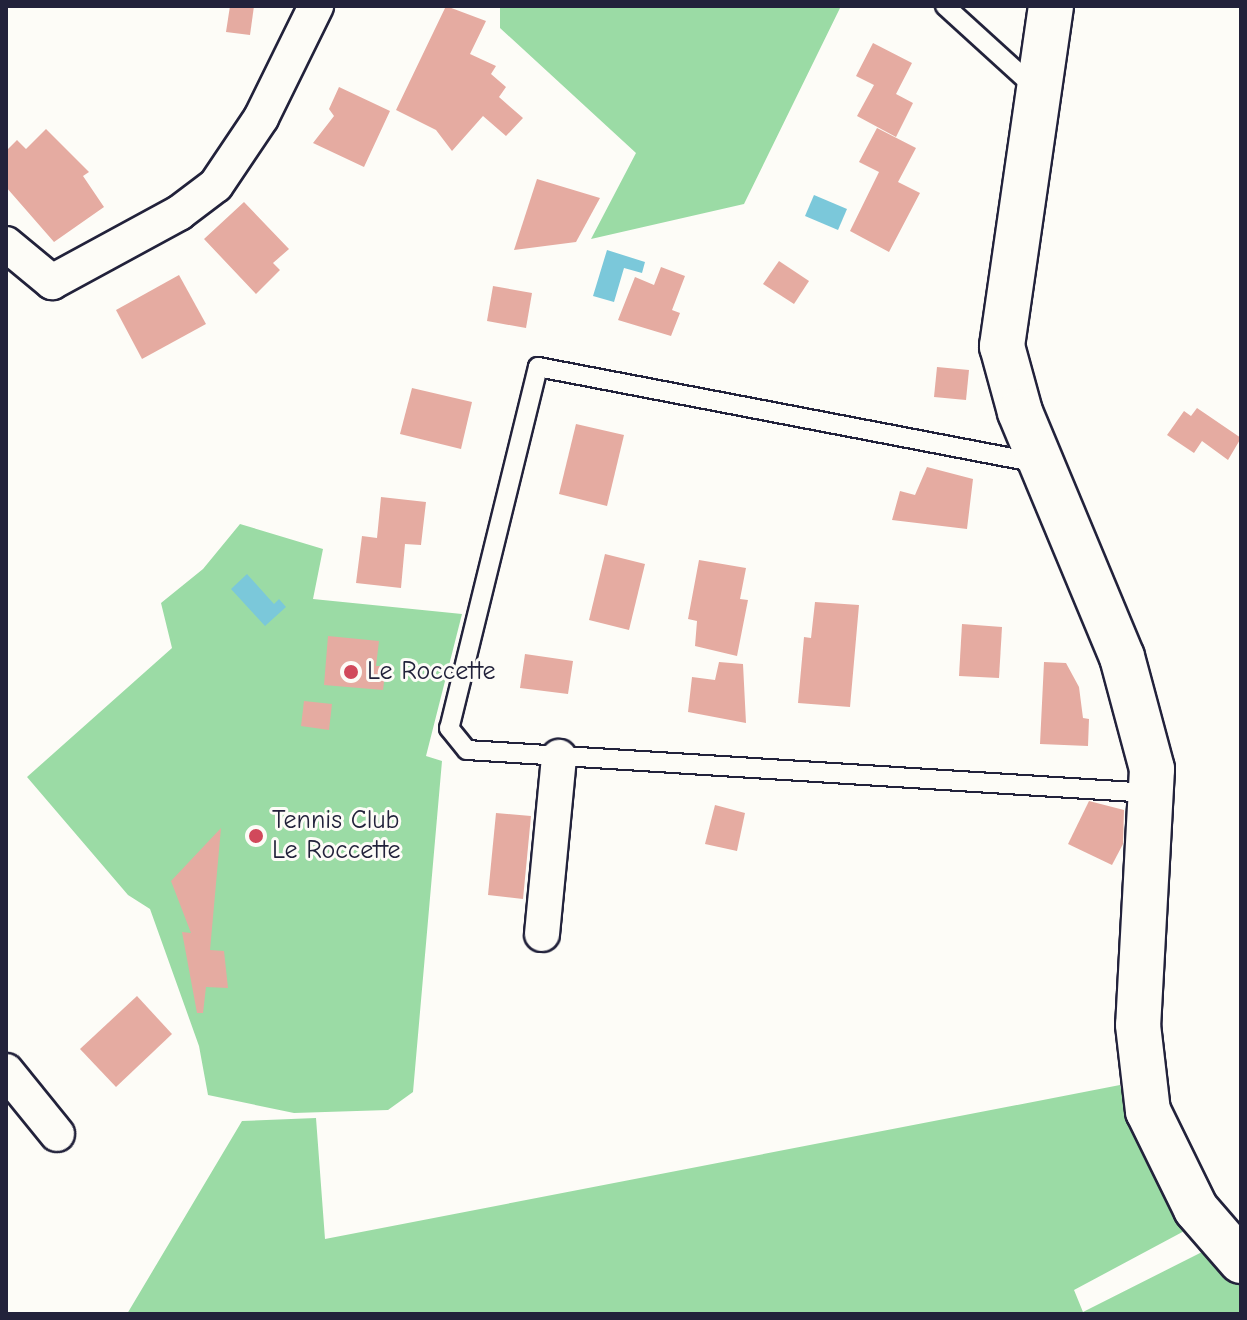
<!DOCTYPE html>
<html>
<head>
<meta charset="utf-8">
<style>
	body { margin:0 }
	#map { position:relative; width:1247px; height:1320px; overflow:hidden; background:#fdfcf7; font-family:"Comic Neue",sans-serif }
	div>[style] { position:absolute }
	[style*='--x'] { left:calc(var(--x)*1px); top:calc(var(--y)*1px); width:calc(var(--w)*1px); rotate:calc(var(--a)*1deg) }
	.green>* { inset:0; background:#9bdba5 }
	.water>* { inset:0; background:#7bc8da }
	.building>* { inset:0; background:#e5aba1 }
	.roads { filter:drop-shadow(2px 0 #22223b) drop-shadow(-2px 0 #22223b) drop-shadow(0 2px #22223b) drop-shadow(0 -2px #22223b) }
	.lane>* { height:18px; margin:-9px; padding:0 9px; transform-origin:9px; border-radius:9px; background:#fdfcf7 }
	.street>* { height:34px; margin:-17px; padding:0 17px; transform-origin:17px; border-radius:17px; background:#fdfcf7 }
	.secondary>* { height:44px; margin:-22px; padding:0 22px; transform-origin:22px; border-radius:22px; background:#fdfcf7 }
	.dots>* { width:22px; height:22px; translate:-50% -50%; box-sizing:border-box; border:4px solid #fdfcf7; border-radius:50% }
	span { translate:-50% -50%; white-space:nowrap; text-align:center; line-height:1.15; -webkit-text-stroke:6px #fdfcf7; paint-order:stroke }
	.poi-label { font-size:26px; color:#22223b }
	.left { translate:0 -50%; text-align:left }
	.frame { position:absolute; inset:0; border:8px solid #22223b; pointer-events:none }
</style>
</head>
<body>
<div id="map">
	<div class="green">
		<i style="clip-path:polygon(500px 6px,841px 6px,744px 204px,591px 239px,636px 153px,500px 28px)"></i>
		<i style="clip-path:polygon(240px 524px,323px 549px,313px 599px,462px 614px,426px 756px,442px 761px,413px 1092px,388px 1110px,294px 1113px,208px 1095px,199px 1046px,150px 909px,128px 895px,27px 777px,172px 648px,161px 603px,203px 569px)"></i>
		<i style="clip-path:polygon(1120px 1085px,1133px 1135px,1188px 1229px,1074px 1290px,1083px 1312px,1206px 1250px,1241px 1286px,1241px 1314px,127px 1314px,242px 1121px,316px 1118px,325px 1239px)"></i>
	</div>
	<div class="water">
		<i style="clip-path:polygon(814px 195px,847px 209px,838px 230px,805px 216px)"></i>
		<i style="clip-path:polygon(607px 250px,645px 262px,642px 273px,624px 268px,614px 302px,593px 296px)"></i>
		<i style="clip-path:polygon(247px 574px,274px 604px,279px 599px,286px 607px,265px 626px,231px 589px)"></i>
	</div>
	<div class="building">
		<i style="clip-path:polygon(230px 6px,254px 6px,250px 35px,226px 32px)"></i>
		<i style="clip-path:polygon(446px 6px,486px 21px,470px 54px,496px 66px,491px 74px,506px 87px,499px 97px,523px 118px,506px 136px,483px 116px,452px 151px,436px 130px,396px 110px)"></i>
		<i style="clip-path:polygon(873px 43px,912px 63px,896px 94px,913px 103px,896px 137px,857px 116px,874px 85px,856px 76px)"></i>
		<i style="clip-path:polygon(339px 87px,390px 111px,364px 167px,313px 143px,334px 116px,329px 109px)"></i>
		<i style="clip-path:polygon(877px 128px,916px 148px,898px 182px,920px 193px,889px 252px,850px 231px,879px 172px,859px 162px)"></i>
		<i style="clip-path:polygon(46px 129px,89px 172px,83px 176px,104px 207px,54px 242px,6px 187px,6px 151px,17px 140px,26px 149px)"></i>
		<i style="clip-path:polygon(537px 179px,600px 198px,576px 242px,514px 250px)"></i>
		<i style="clip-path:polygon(244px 202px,289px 249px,273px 263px,280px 270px,256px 294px,204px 239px)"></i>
		<i style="clip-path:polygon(779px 261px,809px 281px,794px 304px,763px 284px)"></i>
		<i style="clip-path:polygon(661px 267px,685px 276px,672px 310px,680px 313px,671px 336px,618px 320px,635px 277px,654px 285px)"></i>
		<i style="clip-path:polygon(179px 275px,206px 324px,142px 359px,116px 310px)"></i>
		<i style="clip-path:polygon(493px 286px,532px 293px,526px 328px,487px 321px)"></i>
		<i style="clip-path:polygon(937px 367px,969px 370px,966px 400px,934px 397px)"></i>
		<i style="clip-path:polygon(412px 388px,472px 402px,461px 449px,400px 434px)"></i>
		<i style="clip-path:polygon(1197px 408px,1241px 438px,1228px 460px,1202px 441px,1194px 453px,1167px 435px,1184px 411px,1191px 416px)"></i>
		<i style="clip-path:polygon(576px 424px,624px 435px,607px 506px,559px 494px)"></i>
		<i style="clip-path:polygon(927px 467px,973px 479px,967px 529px,892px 520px,900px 491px,915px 495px)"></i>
		<i style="clip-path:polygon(381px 497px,426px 502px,421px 545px,405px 544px,401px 588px,356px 583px,362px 536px,377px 538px)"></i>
		<i style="clip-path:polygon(605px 554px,645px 564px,629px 630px,589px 620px)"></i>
		<i style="clip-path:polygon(699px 560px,746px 568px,740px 599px,748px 600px,737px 656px,695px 646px,697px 621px,688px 619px)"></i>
		<i style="clip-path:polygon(815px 602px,859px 605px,850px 707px,798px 703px,804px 637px,811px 638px)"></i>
		<i style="clip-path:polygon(962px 624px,1002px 627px,999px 678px,959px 676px)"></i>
		<i style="clip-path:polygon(328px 636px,379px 641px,376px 666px,386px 666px,383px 690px,324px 685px)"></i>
		<i style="clip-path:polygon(525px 654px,573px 661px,568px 694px,520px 688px)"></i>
		<i style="clip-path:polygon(719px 662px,743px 664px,746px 723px,688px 712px,692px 677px,715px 680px)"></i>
		<i style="clip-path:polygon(1044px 662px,1066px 663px,1079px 687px,1083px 718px,1089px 719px,1088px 746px,1040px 744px)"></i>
		<i style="clip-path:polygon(304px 701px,332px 704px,329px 730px,301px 726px)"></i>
		<i style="clip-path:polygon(1089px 801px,1124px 810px,1123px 844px,1112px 865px,1068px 844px)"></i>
		<i style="clip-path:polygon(715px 805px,745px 813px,737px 851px,705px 844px)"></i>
		<i style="clip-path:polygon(496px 813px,531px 816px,523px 899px,488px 895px)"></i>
		<i style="clip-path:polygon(221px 828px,210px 950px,224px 951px,228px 988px,206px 987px,203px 1013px,197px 1013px,182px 932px,191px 933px,171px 881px)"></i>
		<i style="clip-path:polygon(137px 996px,172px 1034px,116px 1087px,80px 1049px)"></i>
	</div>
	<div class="roads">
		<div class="lane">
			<i style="--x:945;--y:6;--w:122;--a:42.3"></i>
			<i style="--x:1038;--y:463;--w:509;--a:-169.13"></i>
			<i style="--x:538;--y:367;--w:372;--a:103.8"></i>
			<i style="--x:449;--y:728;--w:28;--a:51"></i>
			<i style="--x:467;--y:750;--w:684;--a:3.6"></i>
		</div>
		<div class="street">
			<i style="--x:6;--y:244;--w:60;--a:39.6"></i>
			<i style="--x:52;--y:282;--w:145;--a:-28.5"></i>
			<i style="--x:179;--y:213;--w:46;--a:-37.1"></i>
			<i style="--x:216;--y:185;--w:81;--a:-56.1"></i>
			<i style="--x:261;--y:118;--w:125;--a:-63.8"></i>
			<i style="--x:542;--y:934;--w:178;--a:-84.5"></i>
			<i style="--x:6;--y:1071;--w:81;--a:51"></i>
		</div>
		<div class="secondary">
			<i style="--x:1051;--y:6;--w:344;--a:98.2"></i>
			<i style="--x:1002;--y:346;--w:68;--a:74.7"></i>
			<i style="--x:1020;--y:412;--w:265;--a:67.4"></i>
			<i style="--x:1122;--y:657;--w:116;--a:75"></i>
			<i style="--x:1152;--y:769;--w:256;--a:93.1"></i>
			<i style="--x:1138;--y:1025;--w:87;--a:83.4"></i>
			<i style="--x:1148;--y:1111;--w:109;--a:63.9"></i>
			<i style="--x:1196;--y:1209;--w:69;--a:49.1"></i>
		</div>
	</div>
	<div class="dots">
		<i style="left:351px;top:672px;background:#d1495b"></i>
		<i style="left:256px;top:836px;background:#d1495b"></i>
	</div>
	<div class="poi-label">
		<span class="left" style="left:367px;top:672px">Le Roccette</span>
		<span class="left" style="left:272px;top:836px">Tennis Club<br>Le Roccette</span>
	</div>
	<div class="frame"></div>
</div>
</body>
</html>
